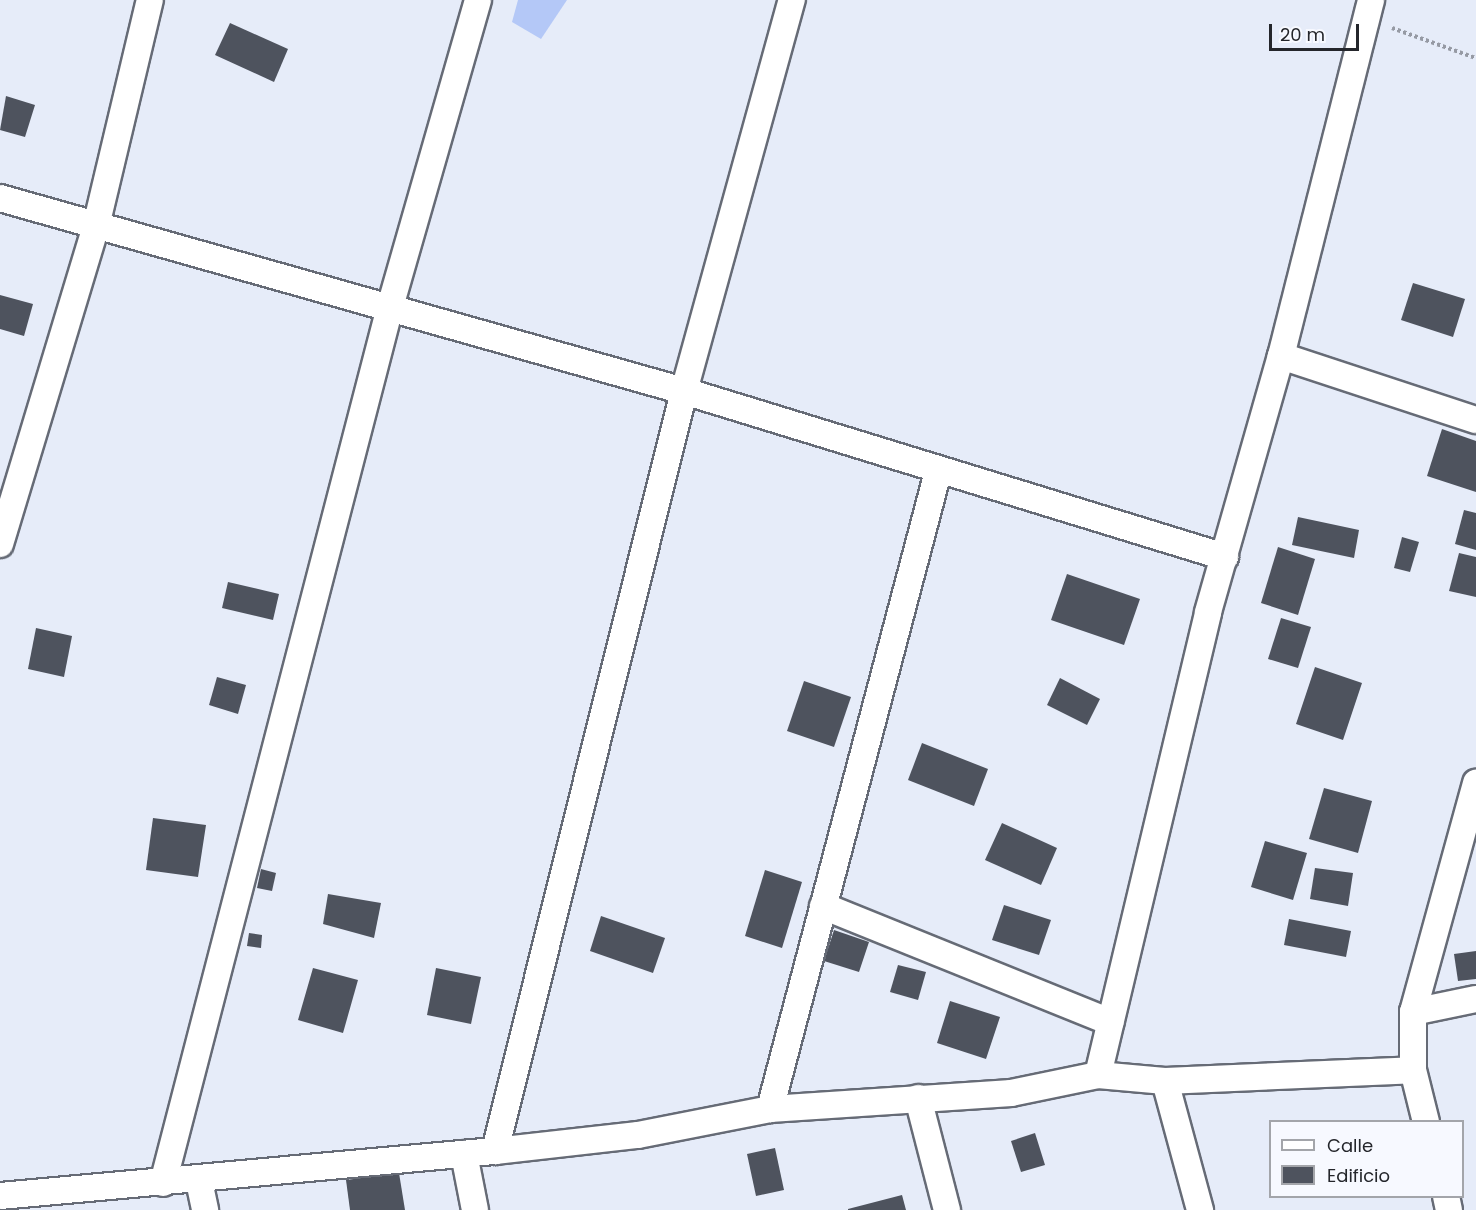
<!DOCTYPE html>
<html>
<head>
<meta charset="utf-8">
<style>
	body { margin:0 }
	#map { position:relative; width:1476px; height:1210px; overflow:hidden; background:#e6ecf9; font-family:Poppins,sans-serif }
	div>[style] { position:absolute }
	[style*='--x'] { left:calc(var(--x)*1px); top:calc(var(--y)*1px); width:calc(var(--w)*1px); rotate:calc(var(--a)*1deg) }
	.green>* { inset:0; background:#b4c8f7 }
	.building>* { inset:0; background:#4e535e }
	.path>* { height:4px; margin-top:-2px; transform-origin:0; background:repeating-linear-gradient(90deg,#969aa4 0 3px,transparent 0 6px) }
	.roads { filter:drop-shadow(2px 0 #666b76) drop-shadow(-2px 0 #666b76) drop-shadow(0 2px #666b76) drop-shadow(0 -2px #666b76) }
	.minor>* { height:26px; margin:-13px; padding:0 13px; transform-origin:13px; border-radius:13px; background:#fff }
	span { translate:-50% -50%; white-space:nowrap; text-align:center; line-height:1.15; -webkit-text-stroke:6px #f7f9ff; paint-order:stroke }
	.legend { position:absolute; left:1269px; top:1120px; width:195px; height:78px; box-sizing:border-box; background:#f7f9ff; border:2px solid #a3a5aa; margin:0; padding:8px 10px; list-style:none; font-size:18px; color:#24262b }
	.legend li { display:flex; align-items:center; gap:12px; height:30px }
	.legend b { width:30px; border:2px solid #a3a5aa }
	.scale { position:absolute; left:1269px; top:24px; width:90px; height:27px; box-sizing:border-box; border:3px solid #24262b; border-top:0; padding-left:8px; font-size:18px; line-height:21px; white-space:nowrap; color:#24262b; -webkit-text-stroke:4px #f7f9ff; paint-order:stroke }
</style>
</head>
<body>
<div id="map">
	<div class="green">
		<i style="clip-path:polygon(518px 0,567px 0,541px 39px,512px 22px)"></i>
	</div>
	<div class="building">
		<i style="clip-path:polygon(230px 23px,288px 49px,274px 82px,215px 55px)"></i>
		<i style="clip-path:polygon(6px 96px,35px 105px,25px 137px,0 130px)"></i>
		<i style="clip-path:polygon(1413px 283px,1465px 299px,1453px 337px,1401px 320px)"></i>
		<i style="clip-path:polygon(0 295px,33px 304px,24px 336px,0 329px)"></i>
		<i style="clip-path:polygon(1442px 429px,1476px 441px,1476px 492px,1427px 476px)"></i>
		<i style="clip-path:polygon(1464px 510px,1476px 513px,1476px 550px,1455px 544px)"></i>
		<i style="clip-path:polygon(1298px 517px,1359px 530px,1354px 558px,1292px 545px)"></i>
		<i style="clip-path:polygon(1402px 537px,1419px 542px,1410px 572px,1394px 568px)"></i>
		<i style="clip-path:polygon(1278px 547px,1315px 559px,1298px 615px,1261px 603px)"></i>
		<i style="clip-path:polygon(1459px 553px,1476px 557px,1476px 597px,1449px 591px)"></i>
		<i style="clip-path:polygon(1067px 574px,1140px 599px,1124px 645px,1051px 620px)"></i>
		<i style="clip-path:polygon(228px 582px,279px 594px,273px 620px,222px 608px)"></i>
		<i style="clip-path:polygon(1281px 618px,1311px 627px,1298px 668px,1268px 659px)"></i>
		<i style="clip-path:polygon(36px 628px,72px 636px,64px 677px,28px 669px)"></i>
		<i style="clip-path:polygon(1315px 667px,1362px 683px,1343px 740px,1296px 724px)"></i>
		<i style="clip-path:polygon(217px 677px,246px 685px,238px 714px,209px 705px)"></i>
		<i style="clip-path:polygon(1060px 678px,1100px 699px,1087px 725px,1047px 705px)"></i>
		<i style="clip-path:polygon(804px 681px,851px 697px,834px 747px,787px 731px)"></i>
		<i style="clip-path:polygon(922px 743px,988px 769px,974px 806px,908px 780px)"></i>
		<i style="clip-path:polygon(1324px 788px,1372px 801px,1358px 853px,1309px 839px)"></i>
		<i style="clip-path:polygon(153px 818px,206px 825px,198px 877px,146px 870px)"></i>
		<i style="clip-path:polygon(1002px 823px,1057px 848px,1041px 885px,985px 860px)"></i>
		<i style="clip-path:polygon(1265px 841px,1307px 853px,1293px 900px,1251px 887px)"></i>
		<i style="clip-path:polygon(1315px 868px,1353px 873px,1348px 906px,1310px 899px)"></i>
		<i style="clip-path:polygon(261px 869px,276px 873px,272px 891px,257px 888px)"></i>
		<i style="clip-path:polygon(765px 870px,802px 882px,782px 948px,745px 936px)"></i>
		<i style="clip-path:polygon(328px 894px,381px 903px,374px 938px,323px 924px)"></i>
		<i style="clip-path:polygon(1004px 905px,1051px 920px,1039px 955px,992px 940px)"></i>
		<i style="clip-path:polygon(601px 916px,665px 938px,653px 973px,590px 951px)"></i>
		<i style="clip-path:polygon(1289px 919px,1351px 931px,1346px 957px,1284px 945px)"></i>
		<i style="clip-path:polygon(834px 930px,869px 942px,859px 972px,824px 961px)"></i>
		<i style="clip-path:polygon(249px 933px,262px 935px,261px 948px,247px 946px)"></i>
		<i style="clip-path:polygon(1476px 951px,1476px 979px,1458px 981px,1454px 954px)"></i>
		<i style="clip-path:polygon(898px 965px,926px 972px,918px 1000px,890px 992px)"></i>
		<i style="clip-path:polygon(313px 968px,358px 980px,343px 1033px,298px 1020px)"></i>
		<i style="clip-path:polygon(436px 968px,481px 977px,471px 1024px,427px 1015px)"></i>
		<i style="clip-path:polygon(950px 1001px,1000px 1017px,986px 1059px,937px 1043px)"></i>
		<i style="clip-path:polygon(1035px 1133px,1045px 1165px,1021px 1172px,1011px 1141px)"></i>
		<i style="clip-path:polygon(775px 1148px,784px 1190px,756px 1196px,747px 1154px)"></i>
		<i style="clip-path:polygon(399px 1173px,405px 1210px,350px 1210px,346px 1180px)"></i>
		<i style="clip-path:polygon(902px 1195px,906px 1210px,848px 1210px,848px 1209px)"></i>
	</div>
	<div class="path">
		<i style="--x:1392;--y:28;--w:89;--a:19.7"></i>
	</div>
	<div class="roads">
		<div class="minor">
			<i style="--x:0;--y:198;--w:711;--a:15.76"></i>
			<i style="--x:684;--y:391;--w:566;--a:17.06"></i>
			<i style="--x:1281;--y:356;--w:205;--a:18.2"></i>
			<i style="--x:0;--y:544;--w:332;--a:-73.2"></i>
			<i style="--x:96;--y:226;--w:232;--a:-76.6"></i>
			<i style="--x:823;--y:906;--w:310;--a:22"></i>
			<i style="--x:1413;--y:1012;--w:64;--a:-11.7"></i>
			<i style="--x:1098;--y:1075;--w:476;--a:-76.6"></i>
			<i style="--x:1208;--y:612;--w:266;--a:-74.1"></i>
			<i style="--x:1281;--y:356;--w:367;--a:-75.8"></i>
			<i style="--x:1165;--y:1081;--w:134;--a:74.8"></i>
			<i style="--x:918;--y:1098;--w:116;--a:75.5"></i>
			<i style="--x:770;--y:1109;--w:659;--a:-75.23"></i>
			<i style="--x:1426;--y:1122;--w:54;--a:-104"></i>
			<i style="--x:1413;--y:1070;--w:58;--a:-90"></i>
			<i style="--x:1413;--y:1012;--w:238;--a:-74.6"></i>
			<i style="--x:495;--y:1151;--w:783;--a:-76.03"></i>
			<i style="--x:684;--y:391;--w:406;--a:-74.6"></i>
			<i style="--x:464;--y:1154;--w:57;--a:78.9"></i>
			<i style="--x:199;--y:1181;--w:30;--a:78"></i>
			<i style="--x:163;--y:1183;--w:905;--a:-75.47"></i>
			<i style="--x:390;--y:307;--w:319;--a:-74"></i>
			<i style="--x:0;--y:1196;--w:497;--a:-5.2"></i>
			<i style="--x:495;--y:1151;--w:144;--a:-6.4"></i>
			<i style="--x:638;--y:1135;--w:135;--a:-11.1"></i>
			<i style="--x:770;--y:1109;--w:242;--a:-3.8"></i>
			<i style="--x:1011;--y:1093;--w:89;--a:-11.7"></i>
			<i style="--x:1098;--y:1075;--w:67;--a:5.1"></i>
			<i style="--x:1165;--y:1081;--w:248;--a:-2.5"></i>
			<i style="--x:1446;--y:1196;--w:14;--a:78"></i>
		</div>
	</div>
	<ul class="legend">
	<li><b style="height:8px;background:#fff"></b>Calle</li>
	<li><b style="height:16px;background:#4e535e"></b>Edificio</li>
	</ul>
	<div class="scale">20 m</div>
</div>
</body>
</html>
